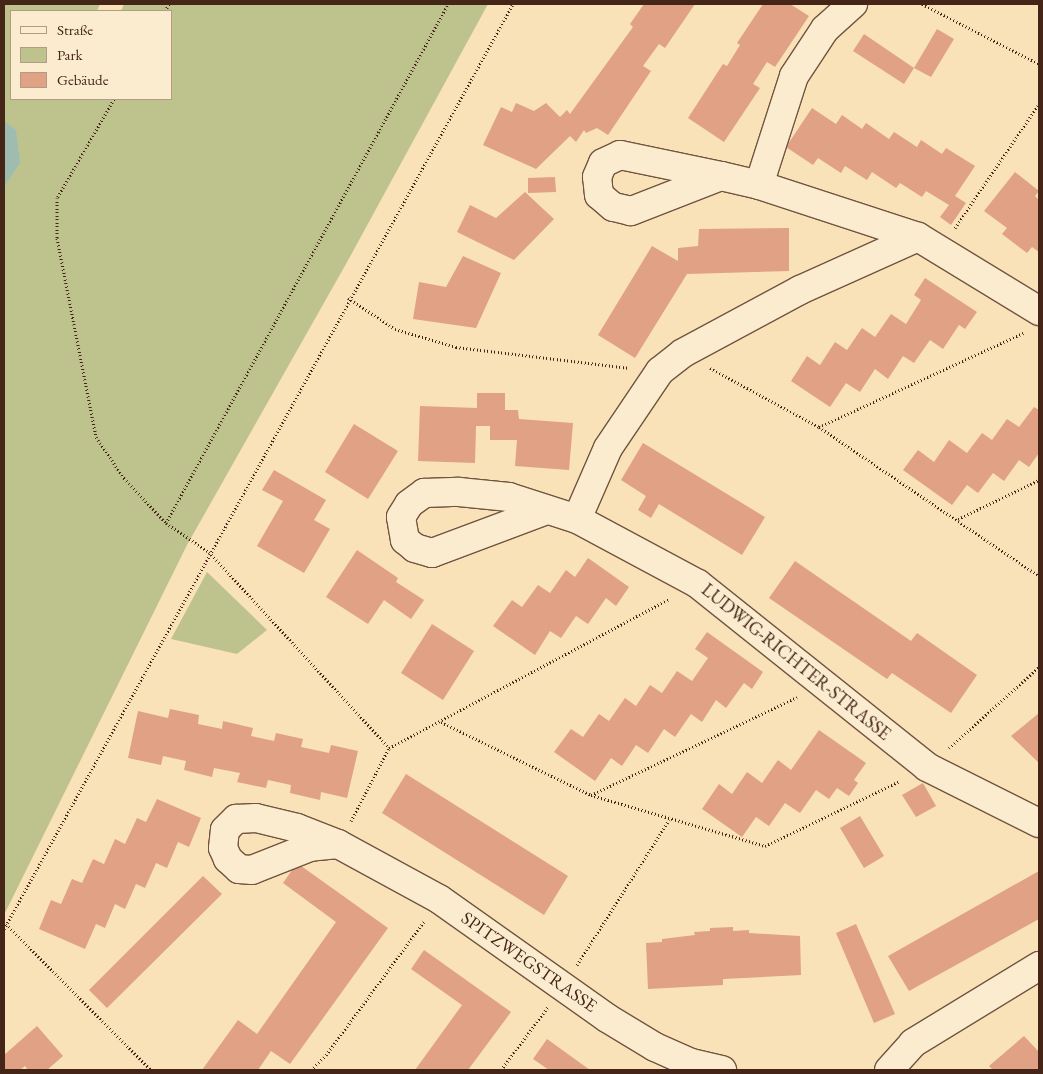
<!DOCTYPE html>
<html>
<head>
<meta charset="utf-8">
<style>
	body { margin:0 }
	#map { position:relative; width:1043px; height:1074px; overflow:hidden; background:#f9e2b7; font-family:"EB Garamond",serif }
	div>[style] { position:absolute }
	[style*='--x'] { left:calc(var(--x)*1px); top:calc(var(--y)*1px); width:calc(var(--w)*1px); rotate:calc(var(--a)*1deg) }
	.green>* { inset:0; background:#bec38e }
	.water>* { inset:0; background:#9ebdb0 }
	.building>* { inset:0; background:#e0a185 }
	.path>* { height:3px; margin-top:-1.5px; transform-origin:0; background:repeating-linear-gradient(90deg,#442518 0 1px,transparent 0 3.5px) }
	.roads { filter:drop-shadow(1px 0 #715440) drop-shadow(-1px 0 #715440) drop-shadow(0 1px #715440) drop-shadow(0 -1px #715440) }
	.street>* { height:28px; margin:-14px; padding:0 14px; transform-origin:14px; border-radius:14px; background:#fbecd0 }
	span { translate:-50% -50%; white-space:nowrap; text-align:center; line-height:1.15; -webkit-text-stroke:4px #fbecd0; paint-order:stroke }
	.street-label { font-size:18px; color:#442518 }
	.frame { position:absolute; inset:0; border:5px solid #442518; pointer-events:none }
	.legend { position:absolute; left:10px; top:10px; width:162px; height:90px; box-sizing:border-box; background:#fbecd0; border:1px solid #b29c86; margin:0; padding:6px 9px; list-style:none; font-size:15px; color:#442518 }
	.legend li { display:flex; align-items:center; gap:10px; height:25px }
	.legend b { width:25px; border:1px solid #b29c86 }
</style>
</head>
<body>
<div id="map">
	<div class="green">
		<i style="clip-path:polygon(4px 4px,100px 4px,97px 11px,11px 11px,11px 99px,171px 99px,171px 11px,121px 11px,124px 4px,488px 4px,346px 264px,187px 545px,4px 915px)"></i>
		<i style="clip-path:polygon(207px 572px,267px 630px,237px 654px,171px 639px)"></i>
	</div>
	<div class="water">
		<i style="clip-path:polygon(4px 121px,16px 130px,20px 163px,4px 187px)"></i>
	</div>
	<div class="building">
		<i style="clip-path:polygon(644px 4px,695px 4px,665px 48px,659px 44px,643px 66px,651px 71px,608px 135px,597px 128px,586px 133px,584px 130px,576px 142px,570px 136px,536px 169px,483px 145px,501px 107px,512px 112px,516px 103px,534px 111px,546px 103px,560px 117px,567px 110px,570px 114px,633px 27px,630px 24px)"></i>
		<i style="clip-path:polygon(763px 4px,790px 4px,809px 16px,775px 67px,767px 62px,753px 84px,760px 88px,724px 142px,688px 118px,723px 64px,727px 66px,740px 45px,737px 43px)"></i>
		<i style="clip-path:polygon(937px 29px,954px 39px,931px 77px,914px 68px)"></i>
		<i style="clip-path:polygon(864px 34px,914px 68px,904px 84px,853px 51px)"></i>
		<i style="clip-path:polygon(812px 108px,836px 124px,842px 115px,862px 129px,866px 123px,889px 139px,894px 132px,917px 147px,921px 140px,942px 154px,946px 148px,975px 166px,955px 196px,966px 203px,951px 225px,940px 217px,949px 205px,926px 191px,922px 197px,900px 183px,896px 188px,872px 172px,867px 180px,845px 166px,841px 173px,818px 158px,813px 165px,786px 147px)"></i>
		<i style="clip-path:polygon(1015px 172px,1039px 191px,1035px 196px,1039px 200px,1039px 252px,1032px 247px,1027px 253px,1002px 234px,1007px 228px,984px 211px)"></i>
		<i style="clip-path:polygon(555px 177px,556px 192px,528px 193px,528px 178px)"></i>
		<i style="clip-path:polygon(525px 192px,554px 219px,514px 260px,457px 232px,470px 205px,496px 218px)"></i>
		<i style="clip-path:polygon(789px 228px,789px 271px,687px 274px,635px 358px,598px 335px,652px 246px,678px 261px,678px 248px,698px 246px,699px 229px)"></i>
		<i style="clip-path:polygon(463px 256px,501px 273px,476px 328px,413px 319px,419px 282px,446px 287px)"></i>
		<i style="clip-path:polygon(925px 278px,977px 312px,965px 329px,959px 325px,943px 349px,930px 340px,914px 363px,903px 356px,888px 379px,875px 369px,860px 392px,846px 383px,830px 407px,791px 381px,807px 356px,820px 365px,835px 342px,847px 350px,862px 328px,875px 337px,891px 314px,906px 324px,921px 300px,914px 295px)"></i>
		<i style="clip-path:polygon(477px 393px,505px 393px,505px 410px,518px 410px,519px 419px,573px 423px,569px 470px,515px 466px,517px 440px,490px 440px,490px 426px,476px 426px,475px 463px,418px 461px,420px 406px,477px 408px)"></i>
		<i style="clip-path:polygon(1034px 407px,1039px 410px,1039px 453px,1029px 467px,1019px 460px,1004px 481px,993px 473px,978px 493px,967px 485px,952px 505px,903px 470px,918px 450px,934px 462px,949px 440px,967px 453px,982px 433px,992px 440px,1007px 419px,1019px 427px)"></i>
		<i style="clip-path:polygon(354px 424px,398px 451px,368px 499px,325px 472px)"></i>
		<i style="clip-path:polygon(643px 443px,765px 517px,742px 555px,659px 504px,651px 518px,638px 510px,646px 496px,621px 480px)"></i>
		<i style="clip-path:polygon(274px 470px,326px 500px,314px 520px,330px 529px,304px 573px,257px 546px,283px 501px,262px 490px)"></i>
		<i style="clip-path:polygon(357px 550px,398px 578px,396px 582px,424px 600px,411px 619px,384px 600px,368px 624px,326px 597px)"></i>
		<i style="clip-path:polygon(588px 558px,629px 587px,616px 606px,606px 598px,588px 624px,576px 616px,561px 638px,550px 631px,535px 655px,493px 626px,512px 600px,522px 607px,538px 585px,550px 593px,566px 570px,575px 577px)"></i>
		<i style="clip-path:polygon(795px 561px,911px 641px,917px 633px,977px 675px,951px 713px,892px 673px,887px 679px,769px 598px)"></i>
		<i style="clip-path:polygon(432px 624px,474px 651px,443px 700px,401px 673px)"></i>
		<i style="clip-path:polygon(707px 632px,763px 672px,752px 689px,744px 683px,726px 708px,716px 700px,702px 722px,691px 714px,675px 737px,664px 729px,648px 753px,636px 745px,622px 766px,611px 758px,595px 781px,554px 752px,571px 729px,583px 737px,599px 714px,609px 721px,625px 698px,636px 706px,650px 685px,662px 693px,677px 671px,692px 681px,708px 658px,695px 649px)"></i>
		<i style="clip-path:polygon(170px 709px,199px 715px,198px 724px,222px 729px,223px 721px,253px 728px,251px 736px,274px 741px,276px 733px,303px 739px,301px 747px,329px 753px,331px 745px,358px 751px,347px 798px,321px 792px,320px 800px,290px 793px,291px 785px,268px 780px,266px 788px,237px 782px,240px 773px,214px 768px,212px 777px,184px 770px,186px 761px,163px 756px,161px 765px,128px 758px,138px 711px,168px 718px)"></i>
		<i style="clip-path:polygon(1039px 713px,1039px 763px,1011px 736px)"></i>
		<i style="clip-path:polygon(819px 730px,866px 763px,854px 780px,858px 783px,849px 796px,837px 788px,829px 799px,816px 790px,800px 813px,785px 803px,769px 826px,756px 817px,742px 837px,702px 809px,719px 784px,732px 794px,747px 772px,762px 783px,778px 760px,791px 770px)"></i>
		<i style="clip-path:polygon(406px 774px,568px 876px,544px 915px,382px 813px)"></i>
		<i style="clip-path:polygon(923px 783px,936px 806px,916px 817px,902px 795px)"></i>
		<i style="clip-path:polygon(157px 799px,201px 818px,189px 847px,178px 842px,167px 868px,156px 863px,145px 888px,136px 884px,125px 909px,115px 904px,105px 928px,96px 924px,85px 949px,39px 929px,51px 900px,61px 904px,72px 879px,82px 883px,93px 859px,104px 864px,115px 839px,125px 844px,137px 818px,146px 822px)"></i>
		<i style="clip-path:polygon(860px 816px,884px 856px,864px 868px,840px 828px)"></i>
		<i style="clip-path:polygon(297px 863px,388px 928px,290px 1064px,271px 1051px,258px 1070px,202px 1070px,238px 1020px,257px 1034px,336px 922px,283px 883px)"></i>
		<i style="clip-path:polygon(1039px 871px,1039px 919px,909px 991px,888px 956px)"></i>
		<i style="clip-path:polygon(203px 876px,222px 894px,107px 1008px,89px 990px)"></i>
		<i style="clip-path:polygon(856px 924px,895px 1014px,874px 1023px,836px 933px)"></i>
		<i style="clip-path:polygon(733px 927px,733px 931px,749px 930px,749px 933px,800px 936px,801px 975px,723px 979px,723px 985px,648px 989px,646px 943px,662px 942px,662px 939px,695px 935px,694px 932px,710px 931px,710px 928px)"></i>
		<i style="clip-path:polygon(424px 950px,511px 1012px,468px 1070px,415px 1070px,462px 1005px,411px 969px)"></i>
		<i style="clip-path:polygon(37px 1026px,63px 1056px,47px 1070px,28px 1070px,25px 1066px,20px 1070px,4px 1070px,4px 1055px)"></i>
		<i style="clip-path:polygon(1024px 1036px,1039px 1052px,1039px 1070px,993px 1070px,989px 1066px)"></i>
		<i style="clip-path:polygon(547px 1039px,590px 1070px,549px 1070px,533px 1059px)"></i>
	</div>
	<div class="path">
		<i style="--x:922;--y:4;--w:131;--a:27.1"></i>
		<i style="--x:165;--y:11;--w:8;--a:-60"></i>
		<i style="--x:114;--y:99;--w:114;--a:119.9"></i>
		<i style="--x:57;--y:198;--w:40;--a:90"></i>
		<i style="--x:57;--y:238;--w:203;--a:78.9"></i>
		<i style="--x:96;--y:437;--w:50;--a:55.7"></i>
		<i style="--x:124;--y:478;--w:62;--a:47"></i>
		<i style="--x:166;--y:523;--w:52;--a:34"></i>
		<i style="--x:209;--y:552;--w:266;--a:47.4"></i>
		<i style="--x:955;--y:228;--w:150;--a:-55.9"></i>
		<i style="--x:348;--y:298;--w:56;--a:33.4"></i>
		<i style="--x:395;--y:329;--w:64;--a:16.4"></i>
		<i style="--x:456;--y:347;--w:175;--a:6.9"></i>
		<i style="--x:710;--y:368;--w:124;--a:28.4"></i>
		<i style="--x:819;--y:427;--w:266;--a:34.1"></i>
		<i style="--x:819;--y:427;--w:225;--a:-24.7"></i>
		<i style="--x:958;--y:519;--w:90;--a:-25.7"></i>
		<i style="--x:166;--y:523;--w:591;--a:-61.48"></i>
		<i style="--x:441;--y:722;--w:167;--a:26"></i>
		<i style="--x:591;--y:795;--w:181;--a:16.3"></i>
		<i style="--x:765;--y:846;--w:150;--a:-25.7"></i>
		<i style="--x:949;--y:748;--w:121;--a:-42"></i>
		<i style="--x:591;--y:795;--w:228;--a:-25.4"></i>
		<i style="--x:351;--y:821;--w:82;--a:-62.5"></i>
		<i style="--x:389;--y:748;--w:317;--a:-28"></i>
		<i style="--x:6;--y:924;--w:206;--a:45.2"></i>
		<i style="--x:4;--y:929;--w:1056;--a:-61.18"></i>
		<i style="--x:577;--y:965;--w:172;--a:-57.6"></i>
		<i style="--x:311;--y:1070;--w:21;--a:-45"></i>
		<i style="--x:326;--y:1055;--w:167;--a:-53.7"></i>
		<i style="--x:501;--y:1070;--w:79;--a:-53.3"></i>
	</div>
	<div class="roads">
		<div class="street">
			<i style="--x:721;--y:176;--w:97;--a:158.7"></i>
			<i style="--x:631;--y:211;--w:18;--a:-167"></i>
			<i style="--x:613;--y:207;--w:18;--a:-139"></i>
			<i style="--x:599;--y:195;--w:18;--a:-96"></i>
			<i style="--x:597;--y:177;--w:15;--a:-67"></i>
			<i style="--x:603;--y:163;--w:19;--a:-25"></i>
			<i style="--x:620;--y:155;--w:103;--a:11.7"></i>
			<i style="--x:721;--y:176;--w:39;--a:13"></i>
			<i style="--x:759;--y:185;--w:167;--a:18.1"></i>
			<i style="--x:918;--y:237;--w:142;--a:31.4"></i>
			<i style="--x:759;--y:185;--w:114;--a:-72.2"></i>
			<i style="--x:794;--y:76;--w:56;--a:-56.6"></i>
			<i style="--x:825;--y:29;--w:38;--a:-42"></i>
			<i style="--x:547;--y:510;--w:123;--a:159.5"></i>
			<i style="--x:432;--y:553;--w:18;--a:-164"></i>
			<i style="--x:415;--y:548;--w:13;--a:-141"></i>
			<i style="--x:405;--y:540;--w:23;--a:-100"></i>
			<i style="--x:401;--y:517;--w:15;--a:-58"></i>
			<i style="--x:409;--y:504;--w:19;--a:-36"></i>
			<i style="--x:424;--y:493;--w:35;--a:-2"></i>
			<i style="--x:459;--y:492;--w:50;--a:5.7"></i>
			<i style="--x:509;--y:497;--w:71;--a:17.9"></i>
			<i style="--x:577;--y:519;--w:137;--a:28.2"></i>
			<i style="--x:698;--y:584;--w:293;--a:38.6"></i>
			<i style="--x:927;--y:767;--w:125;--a:26.6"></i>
			<i style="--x:577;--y:519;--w:77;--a:-66.4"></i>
			<i style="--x:608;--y:448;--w:93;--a:-56"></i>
			<i style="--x:660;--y:371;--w:29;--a:-38"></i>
			<i style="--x:683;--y:353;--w:133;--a:-28.3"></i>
			<i style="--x:800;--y:290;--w:129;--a:-24.2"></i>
			<i style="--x:338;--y:844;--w:28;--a:174"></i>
			<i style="--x:310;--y:847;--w:62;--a:158.4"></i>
			<i style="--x:252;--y:870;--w:13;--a:-176"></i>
			<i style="--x:239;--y:869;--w:15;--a:-138"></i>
			<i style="--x:228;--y:859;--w:12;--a:-114"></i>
			<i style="--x:223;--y:848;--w:18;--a:-84"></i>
			<i style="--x:225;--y:830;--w:16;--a:-45"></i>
			<i style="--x:236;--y:819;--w:20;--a:-3"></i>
			<i style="--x:256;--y:818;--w:42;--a:13.7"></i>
			<i style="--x:297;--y:828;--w:44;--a:21.3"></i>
			<i style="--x:338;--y:844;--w:115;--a:28.6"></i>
			<i style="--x:439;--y:899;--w:206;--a:35.3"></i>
			<i style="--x:607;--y:1018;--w:56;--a:31.1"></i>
			<i style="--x:655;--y:1047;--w:39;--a:24"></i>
			<i style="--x:691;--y:1063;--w:32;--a:13"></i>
			<i style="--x:889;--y:1070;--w:36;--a:-48"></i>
			<i style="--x:913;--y:1043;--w:148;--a:-31.4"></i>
		</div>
	</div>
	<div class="street-label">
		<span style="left:796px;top:662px;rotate:39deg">LUDWIG-RICHTER-STRASSE</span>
		<span style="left:529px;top:962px;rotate:35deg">SPITZWEGSTRASSE</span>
	</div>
	<div class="frame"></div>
	<ul class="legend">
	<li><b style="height:6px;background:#fbecd0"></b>Straße</li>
	<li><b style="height:14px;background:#bec38e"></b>Park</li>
	<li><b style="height:14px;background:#e0a185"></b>Gebäude</li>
	</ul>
</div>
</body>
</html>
